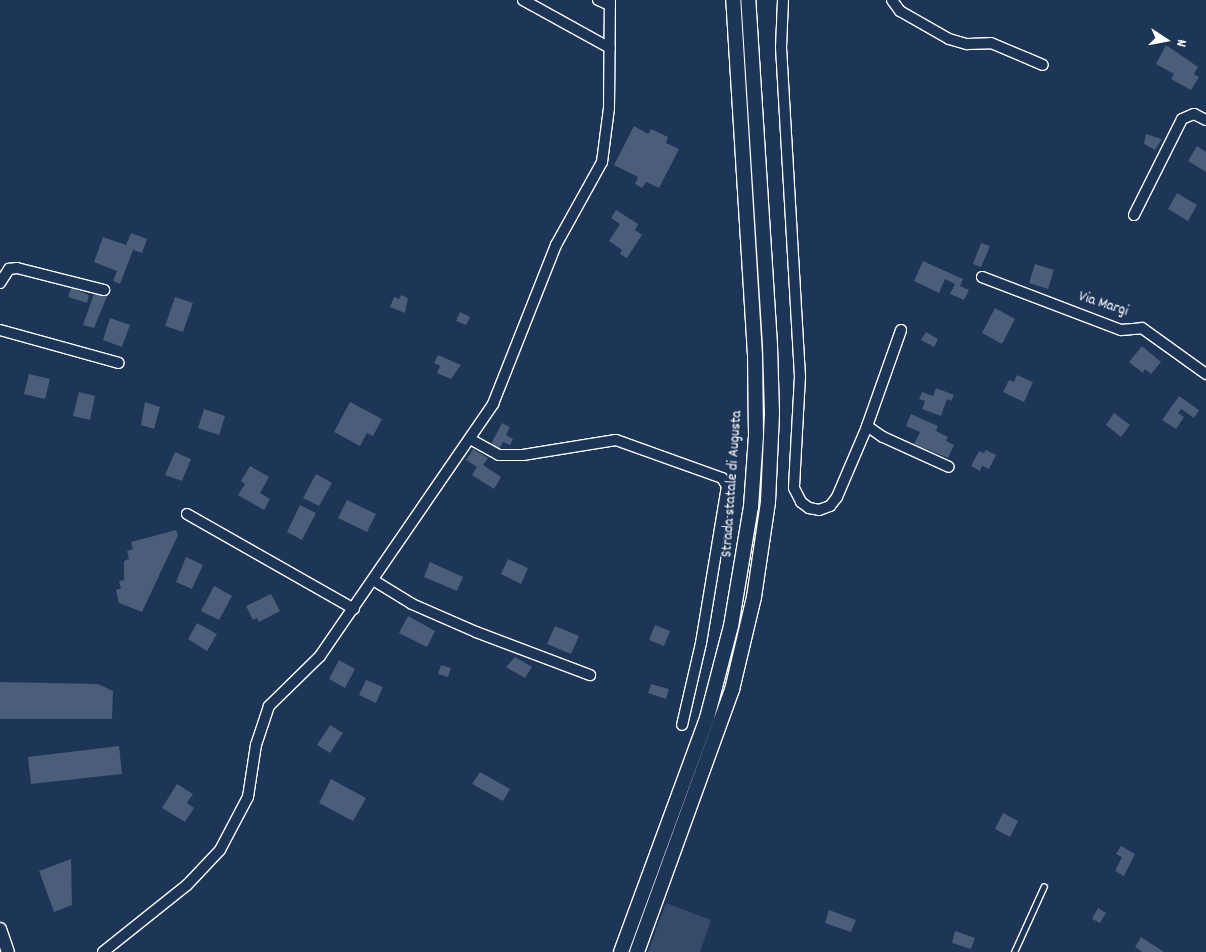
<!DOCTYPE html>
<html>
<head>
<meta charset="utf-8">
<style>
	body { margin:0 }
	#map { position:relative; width:1206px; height:952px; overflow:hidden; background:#1d3557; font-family:Dekko,sans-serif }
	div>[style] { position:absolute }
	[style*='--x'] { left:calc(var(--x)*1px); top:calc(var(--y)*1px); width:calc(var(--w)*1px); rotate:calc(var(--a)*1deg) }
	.green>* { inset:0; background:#364b69 }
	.building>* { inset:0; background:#4a5d79 }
	.roads { filter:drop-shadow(1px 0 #fff) drop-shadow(-1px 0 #fff) drop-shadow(0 1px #fff) drop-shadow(0 -1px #fff) }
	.service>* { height:5px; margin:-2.5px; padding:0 2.5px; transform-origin:2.5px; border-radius:2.5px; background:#1d3557 }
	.minor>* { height:10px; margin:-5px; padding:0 5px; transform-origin:5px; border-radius:5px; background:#1d3557 }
	.tertiary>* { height:12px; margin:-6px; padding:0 6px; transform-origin:6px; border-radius:6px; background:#1d3557 }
	.secondary>* { height:14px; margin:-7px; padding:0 7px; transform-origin:7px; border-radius:7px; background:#1d3557 }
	span { translate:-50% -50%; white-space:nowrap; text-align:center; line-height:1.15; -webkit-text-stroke:4px #1d3557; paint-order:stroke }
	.street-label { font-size:15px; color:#fff }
	.north { position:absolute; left:1141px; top:15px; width:50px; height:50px; -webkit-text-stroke:4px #1d3557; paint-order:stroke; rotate:101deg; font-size:14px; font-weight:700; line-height:20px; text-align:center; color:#fff }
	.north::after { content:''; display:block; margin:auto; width:18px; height:22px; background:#fff; clip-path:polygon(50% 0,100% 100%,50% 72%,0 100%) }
</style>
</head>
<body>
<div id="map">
	<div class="green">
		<i style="clip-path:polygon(666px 903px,711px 920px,700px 952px,648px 952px)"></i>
	</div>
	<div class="building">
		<i style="clip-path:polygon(1166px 45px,1198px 67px,1194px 74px,1199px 77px,1191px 90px,1171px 79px,1174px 74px,1156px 64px)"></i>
		<i style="clip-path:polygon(634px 126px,648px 134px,651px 129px,668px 137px,666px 143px,679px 149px,659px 188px,646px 182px,642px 188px,635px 184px,638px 177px,614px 165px)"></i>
		<i style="clip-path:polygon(1146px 134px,1162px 139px,1155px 150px,1144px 144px)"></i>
		<i style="clip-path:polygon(1197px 146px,1206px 152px,1206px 172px,1188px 161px)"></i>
		<i style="clip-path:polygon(1177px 193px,1197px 205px,1188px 221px,1168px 209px)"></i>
		<i style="clip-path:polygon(616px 210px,638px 224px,635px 230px,642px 235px,627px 258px,620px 254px,622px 250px,609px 241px,620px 224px,611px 218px)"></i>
		<i style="clip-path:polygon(131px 233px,147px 239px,142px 253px,133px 250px,120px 284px,113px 281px,117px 271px,94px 262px,103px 237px,126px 245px)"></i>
		<i style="clip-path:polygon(981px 243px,990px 246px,981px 267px,973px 264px)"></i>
		<i style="clip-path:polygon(923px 261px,963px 279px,960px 286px,969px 290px,964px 300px,950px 294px,955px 284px,945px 279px,939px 293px,914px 281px)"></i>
		<i style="clip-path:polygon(1035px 264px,1054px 270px,1048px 289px,1029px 283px)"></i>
		<i style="clip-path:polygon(71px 288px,89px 295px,87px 303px,68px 297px)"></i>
		<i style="clip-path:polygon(95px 291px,108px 294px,94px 328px,83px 325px)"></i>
		<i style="clip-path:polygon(401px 295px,408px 298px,405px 313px,390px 307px,394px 297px,399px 299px)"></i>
		<i style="clip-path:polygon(175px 297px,193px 303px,183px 332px,165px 326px)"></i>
		<i style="clip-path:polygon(995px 308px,1015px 319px,1002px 344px,982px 333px)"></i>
		<i style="clip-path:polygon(460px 312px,470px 317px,466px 325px,456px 321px)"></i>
		<i style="clip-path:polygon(110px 318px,130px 325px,122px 347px,103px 340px)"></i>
		<i style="clip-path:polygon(926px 332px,938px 339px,934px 347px,921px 340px)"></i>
		<i style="clip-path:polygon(1142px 346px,1161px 362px,1151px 374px,1145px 369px,1143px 373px,1129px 362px)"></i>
		<i style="clip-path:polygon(438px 355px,461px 365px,451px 379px,437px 373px,440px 366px,434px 363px)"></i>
		<i style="clip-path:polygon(29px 374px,50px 379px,45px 399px,24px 394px)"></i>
		<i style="clip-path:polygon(1017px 375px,1033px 382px,1024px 402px,1003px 392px,1009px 380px,1014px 382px)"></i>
		<i style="clip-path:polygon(936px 388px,954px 395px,951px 401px,947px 399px,941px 416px,922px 409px,925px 401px,919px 399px,922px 392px,933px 396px)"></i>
		<i style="clip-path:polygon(79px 392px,95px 396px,90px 420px,73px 416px)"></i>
		<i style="clip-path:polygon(1179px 396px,1199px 410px,1194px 418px,1181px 409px,1178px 413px,1184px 417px,1176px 429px,1162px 420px)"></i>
		<i style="clip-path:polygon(145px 402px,160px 407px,154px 429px,141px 425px)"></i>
		<i style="clip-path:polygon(350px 402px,382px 419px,373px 436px,367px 433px,360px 446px,334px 432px)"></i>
		<i style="clip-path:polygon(204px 409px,225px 416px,219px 435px,198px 428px)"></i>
		<i style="clip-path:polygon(1114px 413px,1130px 425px,1121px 437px,1106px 425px)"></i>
		<i style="clip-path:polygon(911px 414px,938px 426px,936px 431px,948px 437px,946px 441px,954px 445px,948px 458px,914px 444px,920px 432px,906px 426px)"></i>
		<i style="clip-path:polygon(502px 423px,510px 427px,506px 435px,513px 439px,510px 445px,503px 442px,499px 449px,491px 444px)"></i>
		<i style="clip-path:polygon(473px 449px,488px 458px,483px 465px,501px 477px,494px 489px,472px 475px,477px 467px,466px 460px)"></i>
		<i style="clip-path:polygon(986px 450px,996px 455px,989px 469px,982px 466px,980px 471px,971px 466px,979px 451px,984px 453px)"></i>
		<i style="clip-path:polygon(175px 452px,191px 459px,182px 481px,165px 475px)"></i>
		<i style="clip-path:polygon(250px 466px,269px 477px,260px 493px,270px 499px,264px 510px,238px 495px,245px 484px,241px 481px)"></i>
		<i style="clip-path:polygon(316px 474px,332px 483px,319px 506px,303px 498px)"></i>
		<i style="clip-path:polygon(347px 500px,376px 514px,367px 532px,338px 518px)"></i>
		<i style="clip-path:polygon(300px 505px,316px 513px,302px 540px,287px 532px)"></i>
		<i style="clip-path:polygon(176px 530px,178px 535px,142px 612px,119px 603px,116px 590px,121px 588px,119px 581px,124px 580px,124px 561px,129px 559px,127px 551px,133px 549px,131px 542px)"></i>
		<i style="clip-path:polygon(186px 557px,203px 565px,192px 589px,176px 582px)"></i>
		<i style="clip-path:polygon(508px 559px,528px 568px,521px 584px,501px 574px)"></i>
		<i style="clip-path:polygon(430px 562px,463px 577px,457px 591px,424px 577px)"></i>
		<i style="clip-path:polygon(214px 586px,232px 596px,219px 620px,201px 611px)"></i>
		<i style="clip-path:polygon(271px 594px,280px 611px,259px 622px,257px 618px,253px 620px,246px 606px)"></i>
		<i style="clip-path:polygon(408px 616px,435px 631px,427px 647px,399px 633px)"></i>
		<i style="clip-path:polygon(197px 623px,217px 634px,207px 651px,188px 639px)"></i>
		<i style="clip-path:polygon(655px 625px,670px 631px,664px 646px,649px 640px)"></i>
		<i style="clip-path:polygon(555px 626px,579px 636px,571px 654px,547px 644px)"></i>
		<i style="clip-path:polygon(515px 657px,532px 667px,525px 678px,506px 667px)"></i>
		<i style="clip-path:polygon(339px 660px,355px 669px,345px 688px,329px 679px)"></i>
		<i style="clip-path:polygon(441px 665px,451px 668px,448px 677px,438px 674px)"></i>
		<i style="clip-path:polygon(366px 680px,383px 687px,376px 703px,359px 695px)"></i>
		<i style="clip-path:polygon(0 682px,98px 684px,113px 691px,112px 719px,0 719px)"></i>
		<i style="clip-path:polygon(651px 684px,669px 689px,666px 699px,648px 693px)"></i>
		<i style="clip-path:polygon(330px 725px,343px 733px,330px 753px,317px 745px)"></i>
		<i style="clip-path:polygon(119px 746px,122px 774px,31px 784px,28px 757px)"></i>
		<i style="clip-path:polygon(480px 772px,510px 789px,503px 801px,472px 784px)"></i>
		<i style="clip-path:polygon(331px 779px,366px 798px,353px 821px,319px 803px)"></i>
		<i style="clip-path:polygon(177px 784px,193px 794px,187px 803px,194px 808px,185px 822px,162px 808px)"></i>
		<i style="clip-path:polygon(1003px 813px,1018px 821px,1010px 837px,995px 829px)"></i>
		<i style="clip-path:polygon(1121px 846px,1135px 854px,1124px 876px,1115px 871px,1122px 857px,1116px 854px)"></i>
		<i style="clip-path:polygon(71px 859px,72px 905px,54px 912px,39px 871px)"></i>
		<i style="clip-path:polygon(1098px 908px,1106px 913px,1100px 923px,1092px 919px)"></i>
		<i style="clip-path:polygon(829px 910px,856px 920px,851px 932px,825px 923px)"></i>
		<i style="clip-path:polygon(955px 931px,975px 938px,971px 949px,952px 943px)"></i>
		<i style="clip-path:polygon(1141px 937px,1164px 952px,1142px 952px,1135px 947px)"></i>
	</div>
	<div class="roads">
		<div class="service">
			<i style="--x:1014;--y:952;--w:72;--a:-65.6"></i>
		</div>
		<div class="minor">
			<i style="--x:523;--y:0;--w:99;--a:28.9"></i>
			<i style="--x:598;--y:0;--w:13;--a:23"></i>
			<i style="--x:783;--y:0;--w:47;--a:92.4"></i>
			<i style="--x:781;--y:47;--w:330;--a:86.7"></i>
			<i style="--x:800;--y:376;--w:112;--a:93.1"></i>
			<i style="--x:794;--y:488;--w:16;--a:63"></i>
			<i style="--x:801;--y:502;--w:10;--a:37"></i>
			<i style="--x:809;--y:508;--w:10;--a:11"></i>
			<i style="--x:819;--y:510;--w:12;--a:-20"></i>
			<i style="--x:830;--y:506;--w:11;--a:-52"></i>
			<i style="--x:837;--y:497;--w:74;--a:-66.9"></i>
			<i style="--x:866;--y:429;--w:105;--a:-70.5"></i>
			<i style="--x:892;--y:0;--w:14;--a:54"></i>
			<i style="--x:900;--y:11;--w:56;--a:29.7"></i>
			<i style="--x:949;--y:39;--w:19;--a:16"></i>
			<i style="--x:967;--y:44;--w:24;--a:-2"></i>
			<i style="--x:991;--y:43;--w:56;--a:22.9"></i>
			<i style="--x:1134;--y:215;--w:107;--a:-63.4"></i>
			<i style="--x:1182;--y:119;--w:13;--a:-23"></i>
			<i style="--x:1194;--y:114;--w:13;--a:27"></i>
			<i style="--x:982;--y:277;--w:149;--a:20.9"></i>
			<i style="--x:1121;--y:330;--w:21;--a:-5"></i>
			<i style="--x:1142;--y:328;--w:79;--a:35.7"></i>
			<i style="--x:0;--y:283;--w:17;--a:-57"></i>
			<i style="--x:9;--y:269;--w:8;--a:-7"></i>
			<i style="--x:17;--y:268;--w:90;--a:14.2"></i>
			<i style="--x:0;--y:330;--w:123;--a:15.5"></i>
			<i style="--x:867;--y:426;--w:19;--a:35"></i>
			<i style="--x:883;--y:437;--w:72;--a:24.4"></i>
			<i style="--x:470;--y:439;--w:33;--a:29"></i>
			<i style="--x:499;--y:455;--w:24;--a:0"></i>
			<i style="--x:523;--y:455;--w:94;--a:-9.2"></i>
			<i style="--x:616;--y:440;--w:113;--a:19.7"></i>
			<i style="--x:722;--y:478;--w:9;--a:58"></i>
			<i style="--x:727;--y:486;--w:159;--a:99.4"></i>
			<i style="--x:701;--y:643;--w:84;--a:103"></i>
			<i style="--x:187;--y:514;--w:192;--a:29.6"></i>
			<i style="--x:373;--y:580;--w:46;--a:31.6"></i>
			<i style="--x:412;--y:604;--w:70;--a:23.6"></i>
			<i style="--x:476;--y:632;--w:122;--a:20.7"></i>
			<i style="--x:103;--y:952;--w:107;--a:-38.6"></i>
			<i style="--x:187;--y:885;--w:48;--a:-46.7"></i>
			<i style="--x:220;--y:850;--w:60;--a:-62.2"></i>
			<i style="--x:248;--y:797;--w:53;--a:-81.3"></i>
			<i style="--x:256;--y:745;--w:41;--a:-71.6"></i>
			<i style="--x:269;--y:706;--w:71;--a:-44.4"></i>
			<i style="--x:320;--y:656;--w:306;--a:-55.5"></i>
			<i style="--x:493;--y:404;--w:171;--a:-68.4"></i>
			<i style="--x:556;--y:245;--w:95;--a:-61"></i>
			<i style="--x:602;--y:162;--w:54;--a:-82.6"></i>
			<i style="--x:609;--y:108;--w:108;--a:-89.5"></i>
		</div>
		<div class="tertiary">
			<i style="--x:0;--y:929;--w:24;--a:71"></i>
		</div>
		<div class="secondary">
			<i style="--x:621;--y:952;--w:249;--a:-69.8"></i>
			<i style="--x:707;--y:718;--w:95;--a:-75.4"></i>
			<i style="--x:731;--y:626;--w:121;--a:-80.5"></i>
			<i style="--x:751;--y:507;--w:72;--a:-86"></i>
			<i style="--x:756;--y:435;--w:80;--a:-90.7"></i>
			<i style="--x:755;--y:355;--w:356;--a:-93.5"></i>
			<i style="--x:637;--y:952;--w:279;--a:-70.1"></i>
			<i style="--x:732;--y:690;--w:96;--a:-76.7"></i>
			<i style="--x:754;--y:597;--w:96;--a:-81.6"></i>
			<i style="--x:768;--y:502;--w:89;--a:-87.4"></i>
			<i style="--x:772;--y:413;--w:68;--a:-91.7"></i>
			<i style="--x:770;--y:345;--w:346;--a:-93.6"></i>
		</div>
	</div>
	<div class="street-label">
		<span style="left:1103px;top:305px;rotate:18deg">Via Margi</span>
		<span style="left:733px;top:484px;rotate:-86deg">Strada statale di Augusta</span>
	</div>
	<div class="north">N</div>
</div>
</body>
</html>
